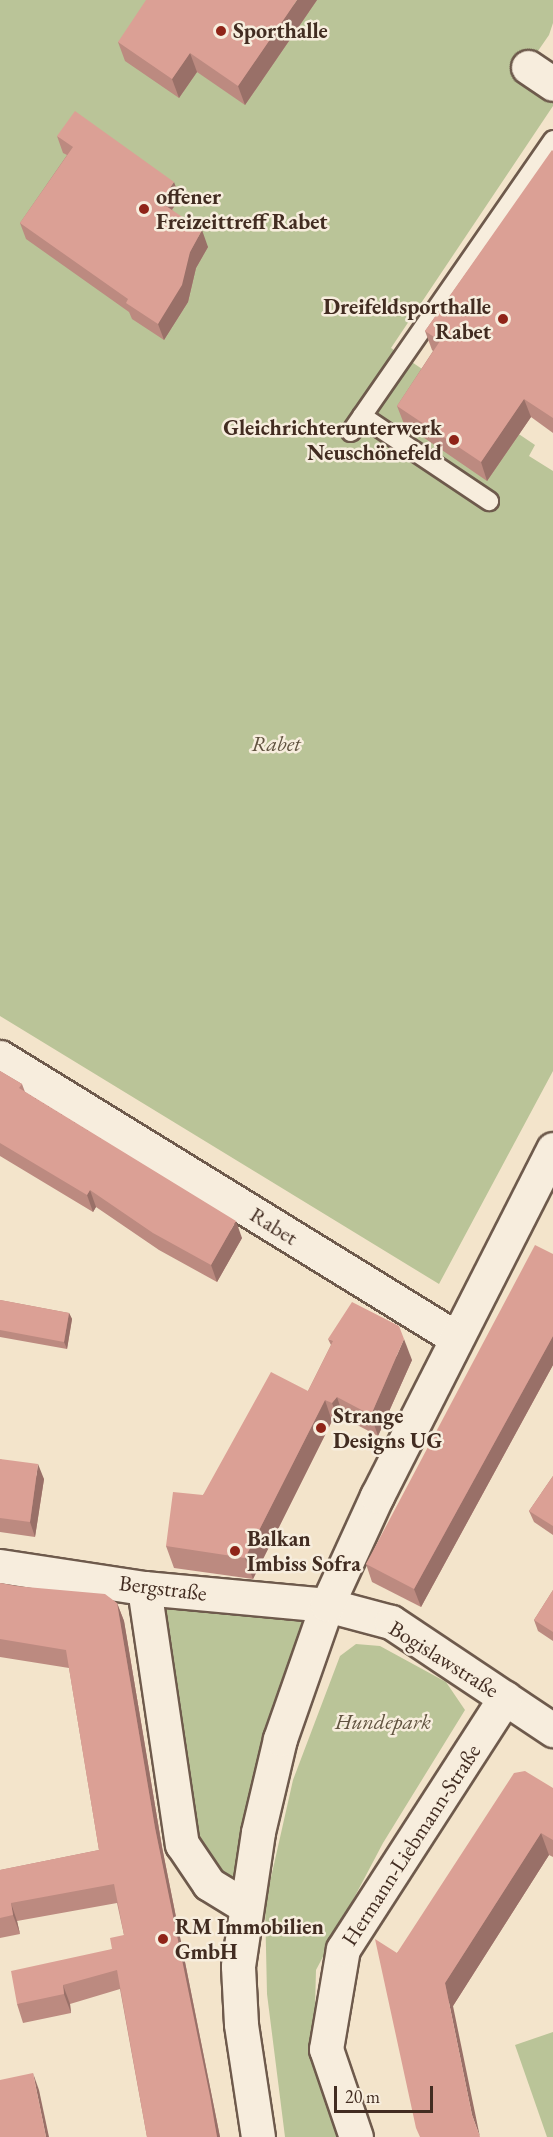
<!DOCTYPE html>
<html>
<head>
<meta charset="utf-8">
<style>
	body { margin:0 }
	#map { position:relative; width:553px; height:2137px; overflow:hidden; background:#f3e4cb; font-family:"EB Garamond",serif }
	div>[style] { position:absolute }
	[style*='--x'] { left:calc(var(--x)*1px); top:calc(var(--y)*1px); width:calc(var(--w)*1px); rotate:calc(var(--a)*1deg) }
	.green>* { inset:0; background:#bac498 }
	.roads { filter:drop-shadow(2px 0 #6e5a4c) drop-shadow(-2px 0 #6e5a4c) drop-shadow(0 2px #6e5a4c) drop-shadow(0 -2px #6e5a4c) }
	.service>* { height:18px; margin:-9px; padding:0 9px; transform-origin:9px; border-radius:9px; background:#f7eddd }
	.minor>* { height:33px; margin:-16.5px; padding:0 16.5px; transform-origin:16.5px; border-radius:16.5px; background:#f7eddd }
	.tertiary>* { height:33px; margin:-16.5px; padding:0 16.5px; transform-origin:16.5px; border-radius:16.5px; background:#f7eddd }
	.wall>* { inset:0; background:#bc8a80 }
	.shaded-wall>* { inset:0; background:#997068 }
	.building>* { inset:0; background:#dba095 }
	.dots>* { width:16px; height:16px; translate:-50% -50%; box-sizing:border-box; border:3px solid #f7eddd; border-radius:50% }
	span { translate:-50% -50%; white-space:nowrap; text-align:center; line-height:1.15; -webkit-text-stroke:5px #f7eddd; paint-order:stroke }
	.poi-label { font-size:22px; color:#422c21; font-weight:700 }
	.left { translate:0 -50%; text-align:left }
	.right { translate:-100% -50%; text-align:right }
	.park-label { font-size:22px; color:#60523f; font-style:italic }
	.street-label { font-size:22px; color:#422c21 }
	.scale { position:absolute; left:334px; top:2086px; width:99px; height:27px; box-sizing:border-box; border:3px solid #422c21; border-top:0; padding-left:8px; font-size:18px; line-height:21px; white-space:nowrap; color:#422c21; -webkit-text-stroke:4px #f7eddd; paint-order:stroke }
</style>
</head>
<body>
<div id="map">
	<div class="green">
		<i style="clip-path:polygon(0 0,553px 0,553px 23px,549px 35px,520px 77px,553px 101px,553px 106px,391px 348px,535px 445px,529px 456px,553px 471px,553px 1071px,439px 1284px,0 1016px)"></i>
		<i style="clip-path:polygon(144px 1588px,327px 1605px,245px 1906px,182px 1844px)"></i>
		<i style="clip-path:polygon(356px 1644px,380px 1646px,446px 1682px,465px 1710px,383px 1843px,316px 1970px,314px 2048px,340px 2137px,285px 2137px,267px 1994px,265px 1904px,293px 1780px,340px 1656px)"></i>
		<i style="clip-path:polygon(553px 2032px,553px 2137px,547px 2137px,515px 2045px)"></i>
	</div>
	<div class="roads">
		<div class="service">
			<i style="--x:362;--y:416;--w:153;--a:33.8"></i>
			<i style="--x:351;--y:432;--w:355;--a:-55.3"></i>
		</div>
		<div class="minor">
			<i style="--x:528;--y:67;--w:30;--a:34"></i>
			<i style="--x:0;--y:1057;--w:536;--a:31.64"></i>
			<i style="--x:0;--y:1566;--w:146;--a:8.7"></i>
			<i style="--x:144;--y:1588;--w:184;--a:5.3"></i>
			<i style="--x:327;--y:1605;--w:66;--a:14.9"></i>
			<i style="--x:391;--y:1622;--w:195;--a:33.7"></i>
			<i style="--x:144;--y:1588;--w:259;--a:81.6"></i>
			<i style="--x:182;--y:1844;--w:48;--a:56"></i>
			<i style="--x:209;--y:1884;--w:42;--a:31.4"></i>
			<i style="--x:356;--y:2137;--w:93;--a:-108.8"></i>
			<i style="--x:326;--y:2049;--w:101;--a:-80.4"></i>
			<i style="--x:343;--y:1949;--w:299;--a:-57.2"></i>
		</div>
		<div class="tertiary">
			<i style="--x:258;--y:2137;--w:114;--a:-98.6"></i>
			<i style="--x:241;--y:2024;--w:58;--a:-93"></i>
			<i style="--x:238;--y:1966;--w:135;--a:-81.5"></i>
			<i style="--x:258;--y:1832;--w:96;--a:-76.7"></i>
			<i style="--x:280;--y:1739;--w:142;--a:-70.7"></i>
			<i style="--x:327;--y:1605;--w:120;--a:-65.4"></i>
			<i style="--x:377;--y:1496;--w:389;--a:-63.1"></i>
		</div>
	</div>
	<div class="wall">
		<i style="clip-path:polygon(317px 0,245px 105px,197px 72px,179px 98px,125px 61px,118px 42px)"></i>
		<i style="clip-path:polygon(57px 136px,180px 198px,172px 210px,208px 247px,196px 268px,188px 302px,164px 340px,132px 319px,129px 312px,26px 239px,20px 223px,67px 155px,63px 153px)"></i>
		<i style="clip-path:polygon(553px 151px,553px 433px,531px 417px,487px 481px,404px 424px,397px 406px,433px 351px,432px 350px,425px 331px)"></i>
		<i style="clip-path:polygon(0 1071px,22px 1084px,25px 1092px,242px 1238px,217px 1282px,159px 1250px,96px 1207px,93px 1212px,0 1156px)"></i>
		<i style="clip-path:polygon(553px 1254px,553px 1365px,421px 1607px,372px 1582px,366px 1564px)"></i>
		<i style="clip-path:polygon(0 1300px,69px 1313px,72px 1319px,67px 1349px,0 1337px)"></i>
		<i style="clip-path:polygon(328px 1339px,412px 1360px,378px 1436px,344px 1418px,340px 1424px,332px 1421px,253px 1579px,174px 1568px,166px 1546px,203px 1495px,308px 1391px,331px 1345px)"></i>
		<i style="clip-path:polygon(0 1459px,44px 1479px,35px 1537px,0 1532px)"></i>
		<i style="clip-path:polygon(553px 1476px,553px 1535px,534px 1522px,529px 1511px)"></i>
		<i style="clip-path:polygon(0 1583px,117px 1603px,124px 1621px,162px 1847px,220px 2137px,147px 2137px,120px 1989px,70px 2004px,71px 2013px,23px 2023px,17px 2004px,112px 1949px,124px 1935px,117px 1903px,17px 1921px,20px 1934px,0 1938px,0 1870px,99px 1850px,69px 1668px,0 1657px)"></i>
		<i style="clip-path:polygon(553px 1590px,553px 1641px,538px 1631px,534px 1620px)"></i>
		<i style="clip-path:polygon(553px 1788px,553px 1857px,549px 1855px,453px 2006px,397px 1953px)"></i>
	</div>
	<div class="shaded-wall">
		<i style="clip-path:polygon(297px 0,317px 0,245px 105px,238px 86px)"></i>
		<i style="clip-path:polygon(190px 53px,197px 72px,179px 98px,172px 79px)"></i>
		<i style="clip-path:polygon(174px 182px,180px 198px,166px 218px,160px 202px)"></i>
		<i style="clip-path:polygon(202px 230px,208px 247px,196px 268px,188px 302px,164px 340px,158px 324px,190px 252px)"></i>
		<i style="clip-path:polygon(524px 399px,531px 417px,487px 481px,481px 462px)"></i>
		<i style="clip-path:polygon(90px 1190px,96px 1207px,93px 1212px,87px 1195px)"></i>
		<i style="clip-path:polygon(236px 1221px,242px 1238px,217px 1282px,211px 1265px)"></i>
		<i style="clip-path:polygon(69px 1313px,72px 1319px,67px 1349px,64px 1342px)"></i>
		<i style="clip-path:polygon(553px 1336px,553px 1365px,421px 1607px,414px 1589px)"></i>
		<i style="clip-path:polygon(404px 1339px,412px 1360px,378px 1436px,371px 1415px)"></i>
		<i style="clip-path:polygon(337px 1397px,344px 1418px,340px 1424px,332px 1403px)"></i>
		<i style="clip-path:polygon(325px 1400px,332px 1421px,253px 1579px,245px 1558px)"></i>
		<i style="clip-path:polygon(38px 1464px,44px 1479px,35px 1537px,30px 1522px)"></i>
		<i style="clip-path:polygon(117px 1603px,124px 1621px,162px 1847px,220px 2137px,217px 2137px,155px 1828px)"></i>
		<i style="clip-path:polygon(541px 1833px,549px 1855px,453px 2006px,480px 2137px,472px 2115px,445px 1983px)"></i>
		<i style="clip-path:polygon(11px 1903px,17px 1921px,20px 1934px,13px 1915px)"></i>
		<i style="clip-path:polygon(63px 1985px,70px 2004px,71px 2013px,64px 1994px)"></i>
		<i style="clip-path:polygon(33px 2073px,39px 2090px,49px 2137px,46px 2137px)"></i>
	</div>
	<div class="building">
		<i style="clip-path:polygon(146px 0,297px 0,238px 86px,190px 53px,172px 79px,118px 42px)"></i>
		<i style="clip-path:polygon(75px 111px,174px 182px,160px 202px,202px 230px,190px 252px,182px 285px,158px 324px,126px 303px,128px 299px,20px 223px,73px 147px,57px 136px)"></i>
		<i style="clip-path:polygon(552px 150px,553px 151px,553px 418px,524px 399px,481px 462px,397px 406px,440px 341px,425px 331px)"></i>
		<i style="clip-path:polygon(0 1071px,22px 1084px,19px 1088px,236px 1221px,211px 1265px,153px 1233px,90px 1190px,87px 1195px,0 1143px)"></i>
		<i style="clip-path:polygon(535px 1245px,553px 1254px,553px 1336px,414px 1589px,366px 1564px)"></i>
		<i style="clip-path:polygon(0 1300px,69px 1313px,64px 1342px,0 1330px)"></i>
		<i style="clip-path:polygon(352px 1302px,399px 1326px,404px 1339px,371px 1415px,337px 1397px,332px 1403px,325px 1400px,245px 1558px,166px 1546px,173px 1492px,203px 1495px,271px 1372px,308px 1391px,333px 1341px,328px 1339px)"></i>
		<i style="clip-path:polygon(0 1459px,38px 1464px,30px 1522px,0 1518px)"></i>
		<i style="clip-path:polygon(553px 1476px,553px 1526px,529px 1511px)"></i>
		<i style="clip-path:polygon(0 1583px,15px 1586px,105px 1594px,117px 1603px,155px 1828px,210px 2096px,217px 2137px,147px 2137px,117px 1970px,63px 1985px,64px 1994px,17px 2004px,11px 1971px,112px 1949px,110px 1938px,124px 1935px,114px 1884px,11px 1903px,13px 1915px,0 1918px,0 1870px,99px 1850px,66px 1650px,0 1639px)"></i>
		<i style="clip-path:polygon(553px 1590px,553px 1632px,534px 1620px)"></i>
		<i style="clip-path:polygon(525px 1771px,553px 1788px,553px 1840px,541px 1833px,445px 1983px,472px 2115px,480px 2137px,420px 2137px,416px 2128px,375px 1939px,397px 1953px,514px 1773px)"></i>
		<i style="clip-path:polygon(33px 2073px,46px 2137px,0 2137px,0 2080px)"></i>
	</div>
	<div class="dots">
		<i style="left:221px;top:31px;background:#8f2418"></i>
		<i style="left:144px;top:209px;background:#8f2418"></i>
		<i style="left:503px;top:319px;background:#8f2418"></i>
		<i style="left:454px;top:440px;background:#8f2418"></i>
		<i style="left:321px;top:1428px;background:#8f2418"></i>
		<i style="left:235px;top:1551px;background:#8f2418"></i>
		<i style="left:163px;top:1939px;background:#8f2418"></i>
	</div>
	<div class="poi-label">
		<span class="left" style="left:233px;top:31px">Sporthalle</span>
		<span class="left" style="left:156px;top:209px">offener<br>Freizeittreff Rabet</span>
		<span class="right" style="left:491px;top:319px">Dreifeldsporthalle<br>Rabet</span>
		<span class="right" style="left:442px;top:440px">Gleichrichterunterwerk<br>Neuschönefeld</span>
		<span class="left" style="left:333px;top:1428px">Strange<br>Designs UG</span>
		<span class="left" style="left:247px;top:1551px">Balkan<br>Imbiss Sofra</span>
		<span class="left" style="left:175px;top:1939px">RM Immobilien<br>GmbH</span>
	</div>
	<div class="park-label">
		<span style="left:276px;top:744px">Rabet</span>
		<span style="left:383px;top:1722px">Hundepark</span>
	</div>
	<div class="street-label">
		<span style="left:274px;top:1226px;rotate:32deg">Rabet</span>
		<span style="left:163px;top:1588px;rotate:7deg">Bergstraße</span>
		<span style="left:444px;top:1659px;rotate:32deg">Bogislawstraße</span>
		<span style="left:411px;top:1845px;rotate:-57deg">Hermann-Liebmann-Straße</span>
	</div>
	<div class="scale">20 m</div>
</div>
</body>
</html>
